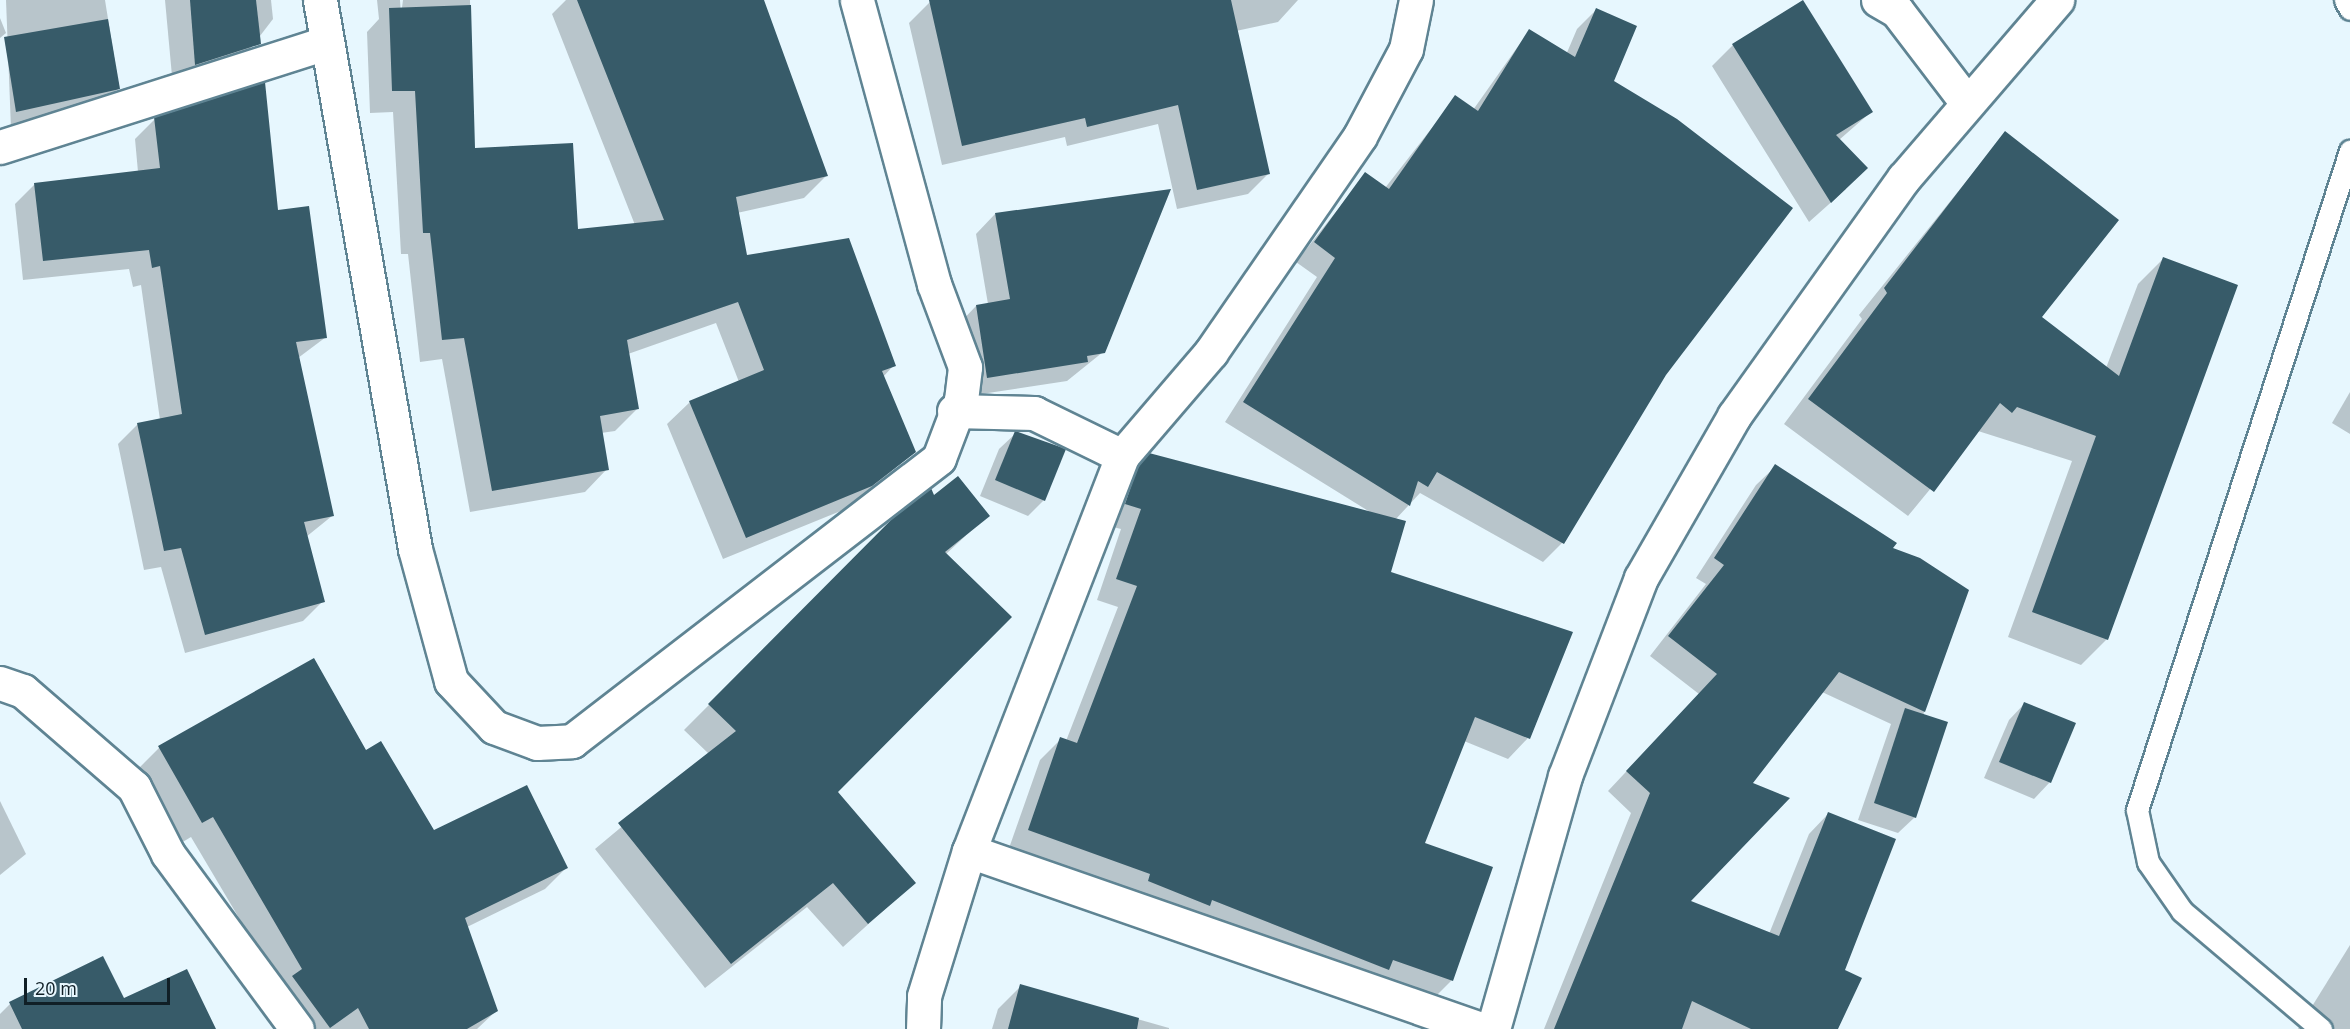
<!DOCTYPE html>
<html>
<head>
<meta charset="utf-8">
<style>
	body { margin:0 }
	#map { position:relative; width:2350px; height:1029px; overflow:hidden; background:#e7f7fe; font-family:"Open Sans",sans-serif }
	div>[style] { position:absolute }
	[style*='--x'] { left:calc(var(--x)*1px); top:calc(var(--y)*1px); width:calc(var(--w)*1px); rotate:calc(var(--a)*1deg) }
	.shadow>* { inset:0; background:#0003 }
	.building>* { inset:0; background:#375b69 }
	.roads { filter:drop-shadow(2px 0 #5f8493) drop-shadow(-2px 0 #5f8493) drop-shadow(0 2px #5f8493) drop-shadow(0 -2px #5f8493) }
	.service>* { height:21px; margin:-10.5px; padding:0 10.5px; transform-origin:10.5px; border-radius:10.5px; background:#fff }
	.minor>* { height:33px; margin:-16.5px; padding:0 16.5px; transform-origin:16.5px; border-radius:16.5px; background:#fff }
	span { translate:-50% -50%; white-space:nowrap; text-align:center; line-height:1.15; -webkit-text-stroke:6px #e7f7fe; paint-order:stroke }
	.scale { position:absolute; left:24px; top:978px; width:146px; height:27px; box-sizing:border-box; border:3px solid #101f26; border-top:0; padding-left:8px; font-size:18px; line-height:21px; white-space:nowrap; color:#101f26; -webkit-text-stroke:4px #e7f7fe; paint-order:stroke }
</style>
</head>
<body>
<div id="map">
	<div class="shadow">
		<i style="clip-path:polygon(6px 0,105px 0,119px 88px,98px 109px,11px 129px)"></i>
		<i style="clip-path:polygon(165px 0,271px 0,273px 19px,236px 67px,173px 87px)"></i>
		<i style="clip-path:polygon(377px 0,400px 0,401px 15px,403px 0,470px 0,474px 149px,576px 231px,635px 225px,552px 14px,566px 0,762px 0,826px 176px,804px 198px,737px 213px,746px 257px,894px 365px,883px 377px,914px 452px,848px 508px,723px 559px,667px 424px,690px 402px,739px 382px,716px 323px,628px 354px,637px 409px,615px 431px,601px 433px,607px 469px,585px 492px,470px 512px,442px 359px,420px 362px,408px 254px,401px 254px,393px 112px,370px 113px,367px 32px,379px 19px)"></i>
		<i style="clip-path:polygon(941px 0,1298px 0,1278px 22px,1236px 31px,1268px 174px,1248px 194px,1177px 209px,1158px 124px,1067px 146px,1065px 137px,942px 165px,909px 23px,930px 2px)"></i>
		<i style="clip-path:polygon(1803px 2px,1871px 112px,1839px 140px,1846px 189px,1809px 222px,1712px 66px,1733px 45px)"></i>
		<i style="clip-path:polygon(1596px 10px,1665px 374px,1562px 543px,1543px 562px,1420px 493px,1395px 520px,1389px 573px,1528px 738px,1508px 759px,1464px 741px,1423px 844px,1452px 980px,1431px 1001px,1008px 851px,1040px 760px,1061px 739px,1066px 741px,1118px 607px,1097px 600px,1121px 529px,1105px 525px,1128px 476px,1150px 455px,1370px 512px,1225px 422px,1317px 277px,1296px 262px,1366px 174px,1385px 188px,1456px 97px,1473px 110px,1521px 42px,1509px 189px,1577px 29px)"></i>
		<i style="clip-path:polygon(0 18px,6px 33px,0 38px)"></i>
		<i style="clip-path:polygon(155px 119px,277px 212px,326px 337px,298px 358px,332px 516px,306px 537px,323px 601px,303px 621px,185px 653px,161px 567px,144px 570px,118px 444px,138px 424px,160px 420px,141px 285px,133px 287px,129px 269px,23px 280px,15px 204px,35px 184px,138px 172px,135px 139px)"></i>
		<i style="clip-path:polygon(2005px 133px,2040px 317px,2106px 368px,2138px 284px,2163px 259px,2107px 639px,2081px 665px,2008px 637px,2072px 461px,1978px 431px,1908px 516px,1784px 424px,1862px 319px,1859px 315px)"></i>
		<i style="clip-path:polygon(995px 214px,1103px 352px,1067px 381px,968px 396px,957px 326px,976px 306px,988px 304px,976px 234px)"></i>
		<i style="clip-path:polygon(2350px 392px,2350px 434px,2332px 423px)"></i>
		<i style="clip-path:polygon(1016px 433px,1044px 500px,1028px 516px,980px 496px,999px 449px)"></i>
		<i style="clip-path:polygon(1776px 466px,1891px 549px,1924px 711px,1915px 817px,1898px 833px,1858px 820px,1891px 724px,1822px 692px,1751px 784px,1689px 902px,1769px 934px,1809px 834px,1828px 814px,1843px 971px,1836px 1029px,1544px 1029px,1631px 813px,1608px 791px,1699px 694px,1650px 656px,1706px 584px,1696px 578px,1756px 485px)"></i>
		<i style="clip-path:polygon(934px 497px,988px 515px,946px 554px,836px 792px,914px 883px,843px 947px,807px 907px,705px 988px,595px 849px,709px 754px,684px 730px,898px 515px)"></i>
		<i style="clip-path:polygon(313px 660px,365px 752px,433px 832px,566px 868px,545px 889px,467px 927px,496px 1011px,477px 1029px,295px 1029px,281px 989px,191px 837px,181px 843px,138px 769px,159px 748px)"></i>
		<i style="clip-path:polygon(2025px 703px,2050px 782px,2034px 799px,1984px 778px,2009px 720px)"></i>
		<i style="clip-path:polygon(0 801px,26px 854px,0 875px)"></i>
		<i style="clip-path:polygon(2350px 945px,2350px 1029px,2298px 1029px)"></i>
		<i style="clip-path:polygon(1021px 986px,1169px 1028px,1169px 1029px,992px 1029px,998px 1009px)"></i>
		<i style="clip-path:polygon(123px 1000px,206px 1029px,0 1029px,0 1014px,10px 1004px)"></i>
	</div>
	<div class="building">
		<i style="clip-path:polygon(190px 0,256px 0,261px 44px,195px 65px)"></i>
		<i style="clip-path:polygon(577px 0,764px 0,828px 176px,736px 197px,747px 255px,849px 238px,896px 366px,882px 371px,916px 452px,872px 486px,746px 538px,689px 401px,764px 370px,738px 302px,627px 340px,639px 409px,600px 416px,609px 470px,492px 491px,464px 338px,442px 340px,430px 233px,423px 233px,415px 91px,392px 91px,389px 8px,471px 5px,475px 148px,573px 143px,578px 229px,664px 220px)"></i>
		<i style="clip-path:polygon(929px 0,1231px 0,1270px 174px,1197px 190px,1178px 105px,1087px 127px,1085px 118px,962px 146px)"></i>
		<i style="clip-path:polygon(1803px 0,1873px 112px,1836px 135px,1868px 168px,1831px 203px,1732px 44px)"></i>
		<i style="clip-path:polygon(1596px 8px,1637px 26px,1614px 81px,1677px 119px,1793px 208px,1666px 375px,1564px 544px,1437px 472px,1428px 487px,1418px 481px,1410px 506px,1243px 402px,1335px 258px,1314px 242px,1365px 172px,1389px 189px,1455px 95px,1478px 111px,1529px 29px,1575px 57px)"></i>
		<i style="clip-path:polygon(108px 19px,120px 89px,16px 112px,4px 37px)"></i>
		<i style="clip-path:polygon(265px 82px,278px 210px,309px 206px,327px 338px,296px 342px,334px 516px,304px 522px,325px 602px,205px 635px,181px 548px,164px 551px,137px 423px,182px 414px,160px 266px,152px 268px,149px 250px,43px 261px,34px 183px,160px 168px,154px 117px)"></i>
		<i style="clip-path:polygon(2005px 131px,2119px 220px,2042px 317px,2119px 376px,2163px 257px,2238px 285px,2108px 640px,2032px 612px,2096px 436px,2017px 407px,2012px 413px,2000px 403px,1934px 492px,1808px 399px,1887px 293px,1884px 288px)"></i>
		<i style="clip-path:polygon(1171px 189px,1105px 353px,1087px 356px,1088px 362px,987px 378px,976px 305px,1010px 299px,995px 213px)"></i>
		<i style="clip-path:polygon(1015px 431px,1066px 449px,1045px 501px,995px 480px)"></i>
		<i style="clip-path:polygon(1149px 453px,1406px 521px,1391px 572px,1573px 632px,1530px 739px,1475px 717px,1425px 843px,1493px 867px,1453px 981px,1393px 960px,1389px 970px,1212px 900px,1210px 906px,1148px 881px,1150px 874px,1028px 830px,1060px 737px,1077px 743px,1137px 586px,1116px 579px,1141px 509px,1125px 504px,1138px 466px)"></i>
		<i style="clip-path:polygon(1775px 464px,1897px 543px,1893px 548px,1920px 558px,1969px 590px,1925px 712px,1839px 672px,1753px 783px,1790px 798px,1691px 901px,1779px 936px,1828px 812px,1896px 839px,1845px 970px,1862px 978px,1838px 1029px,1751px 1029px,1692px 1001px,1682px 1029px,1554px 1029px,1650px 793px,1626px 771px,1717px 674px,1668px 636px,1724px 565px,1714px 558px)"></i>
		<i style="clip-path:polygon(958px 476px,990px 516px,945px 552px,1012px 617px,838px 792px,916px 883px,868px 924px,833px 883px,731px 964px,618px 823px,736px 731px,708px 704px,897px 514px,931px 488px,934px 495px)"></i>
		<i style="clip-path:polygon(314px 658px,366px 750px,381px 741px,434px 830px,527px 785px,568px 868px,465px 918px,498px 1011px,467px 1029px,369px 1029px,358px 1008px,330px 1028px,292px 976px,302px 969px,213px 817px,202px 823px,158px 746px)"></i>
		<i style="clip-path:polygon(2024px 702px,2076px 723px,2051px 783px,1999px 762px)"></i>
		<i style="clip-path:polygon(1905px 708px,1948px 722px,1916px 818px,1874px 803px)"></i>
		<i style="clip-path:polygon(103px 956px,124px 998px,187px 969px,216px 1029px,22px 1029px,9px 1002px)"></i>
		<i style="clip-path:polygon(1020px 984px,1139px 1018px,1137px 1029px,1008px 1029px)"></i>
	</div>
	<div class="roads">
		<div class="service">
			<i style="--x:2345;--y:0;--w:10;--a:61"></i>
			<i style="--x:2321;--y:1029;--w:182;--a:-139.7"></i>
			<i style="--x:2182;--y:911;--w:60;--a:-124.8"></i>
			<i style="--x:2148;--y:862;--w:53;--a:-101.9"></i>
			<i style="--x:2137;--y:810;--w:693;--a:-72.09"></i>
		</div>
		<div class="minor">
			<i style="--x:320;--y:0;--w:557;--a:80.18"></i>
			<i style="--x:415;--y:549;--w:137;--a:74.7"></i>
			<i style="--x:451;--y:681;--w:63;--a:46.9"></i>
			<i style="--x:494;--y:727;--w:46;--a:20.4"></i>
			<i style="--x:537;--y:743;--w:35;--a:-3"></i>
			<i style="--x:572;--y:741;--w:463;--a:-37.6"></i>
			<i style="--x:939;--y:458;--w:62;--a:-69.2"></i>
			<i style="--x:961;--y:400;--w:33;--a:-83"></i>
			<i style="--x:965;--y:367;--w:89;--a:-110.5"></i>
			<i style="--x:934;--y:284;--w:294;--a:-105.2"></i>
			<i style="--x:1878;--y:0;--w:22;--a:30"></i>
			<i style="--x:1897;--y:11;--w:116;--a:52.7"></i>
			<i style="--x:0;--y:147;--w:341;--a:-17.7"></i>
			<i style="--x:954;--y:411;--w:80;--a:1.4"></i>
			<i style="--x:1034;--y:413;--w:98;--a:26"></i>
			<i style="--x:0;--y:683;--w:24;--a:19"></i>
			<i style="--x:23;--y:691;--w:147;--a:40.9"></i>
			<i style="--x:134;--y:787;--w:75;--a:63.1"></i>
			<i style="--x:168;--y:854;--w:217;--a:53.6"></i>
			<i style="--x:969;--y:851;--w:542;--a:19.17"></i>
			<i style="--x:923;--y:1029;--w:33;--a:-88"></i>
			<i style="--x:924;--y:996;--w:152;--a:-72.8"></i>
			<i style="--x:969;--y:851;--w:424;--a:-68.8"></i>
			<i style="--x:1122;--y:456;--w:137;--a:-49.4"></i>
			<i style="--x:1211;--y:352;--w:262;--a:-55.4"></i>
			<i style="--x:1360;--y:136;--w:98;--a:-62.1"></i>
			<i style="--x:1406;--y:49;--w:50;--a:-78.5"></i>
			<i style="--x:1493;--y:1029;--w:263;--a:-74.1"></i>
			<i style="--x:1565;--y:776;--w:212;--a:-69"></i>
			<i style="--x:1641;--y:578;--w:187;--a:-60.1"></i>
			<i style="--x:1734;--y:416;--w:292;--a:-54.5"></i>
			<i style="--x:1904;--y:178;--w:235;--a:-49.3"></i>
		</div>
	</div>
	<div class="scale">20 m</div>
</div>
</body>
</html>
